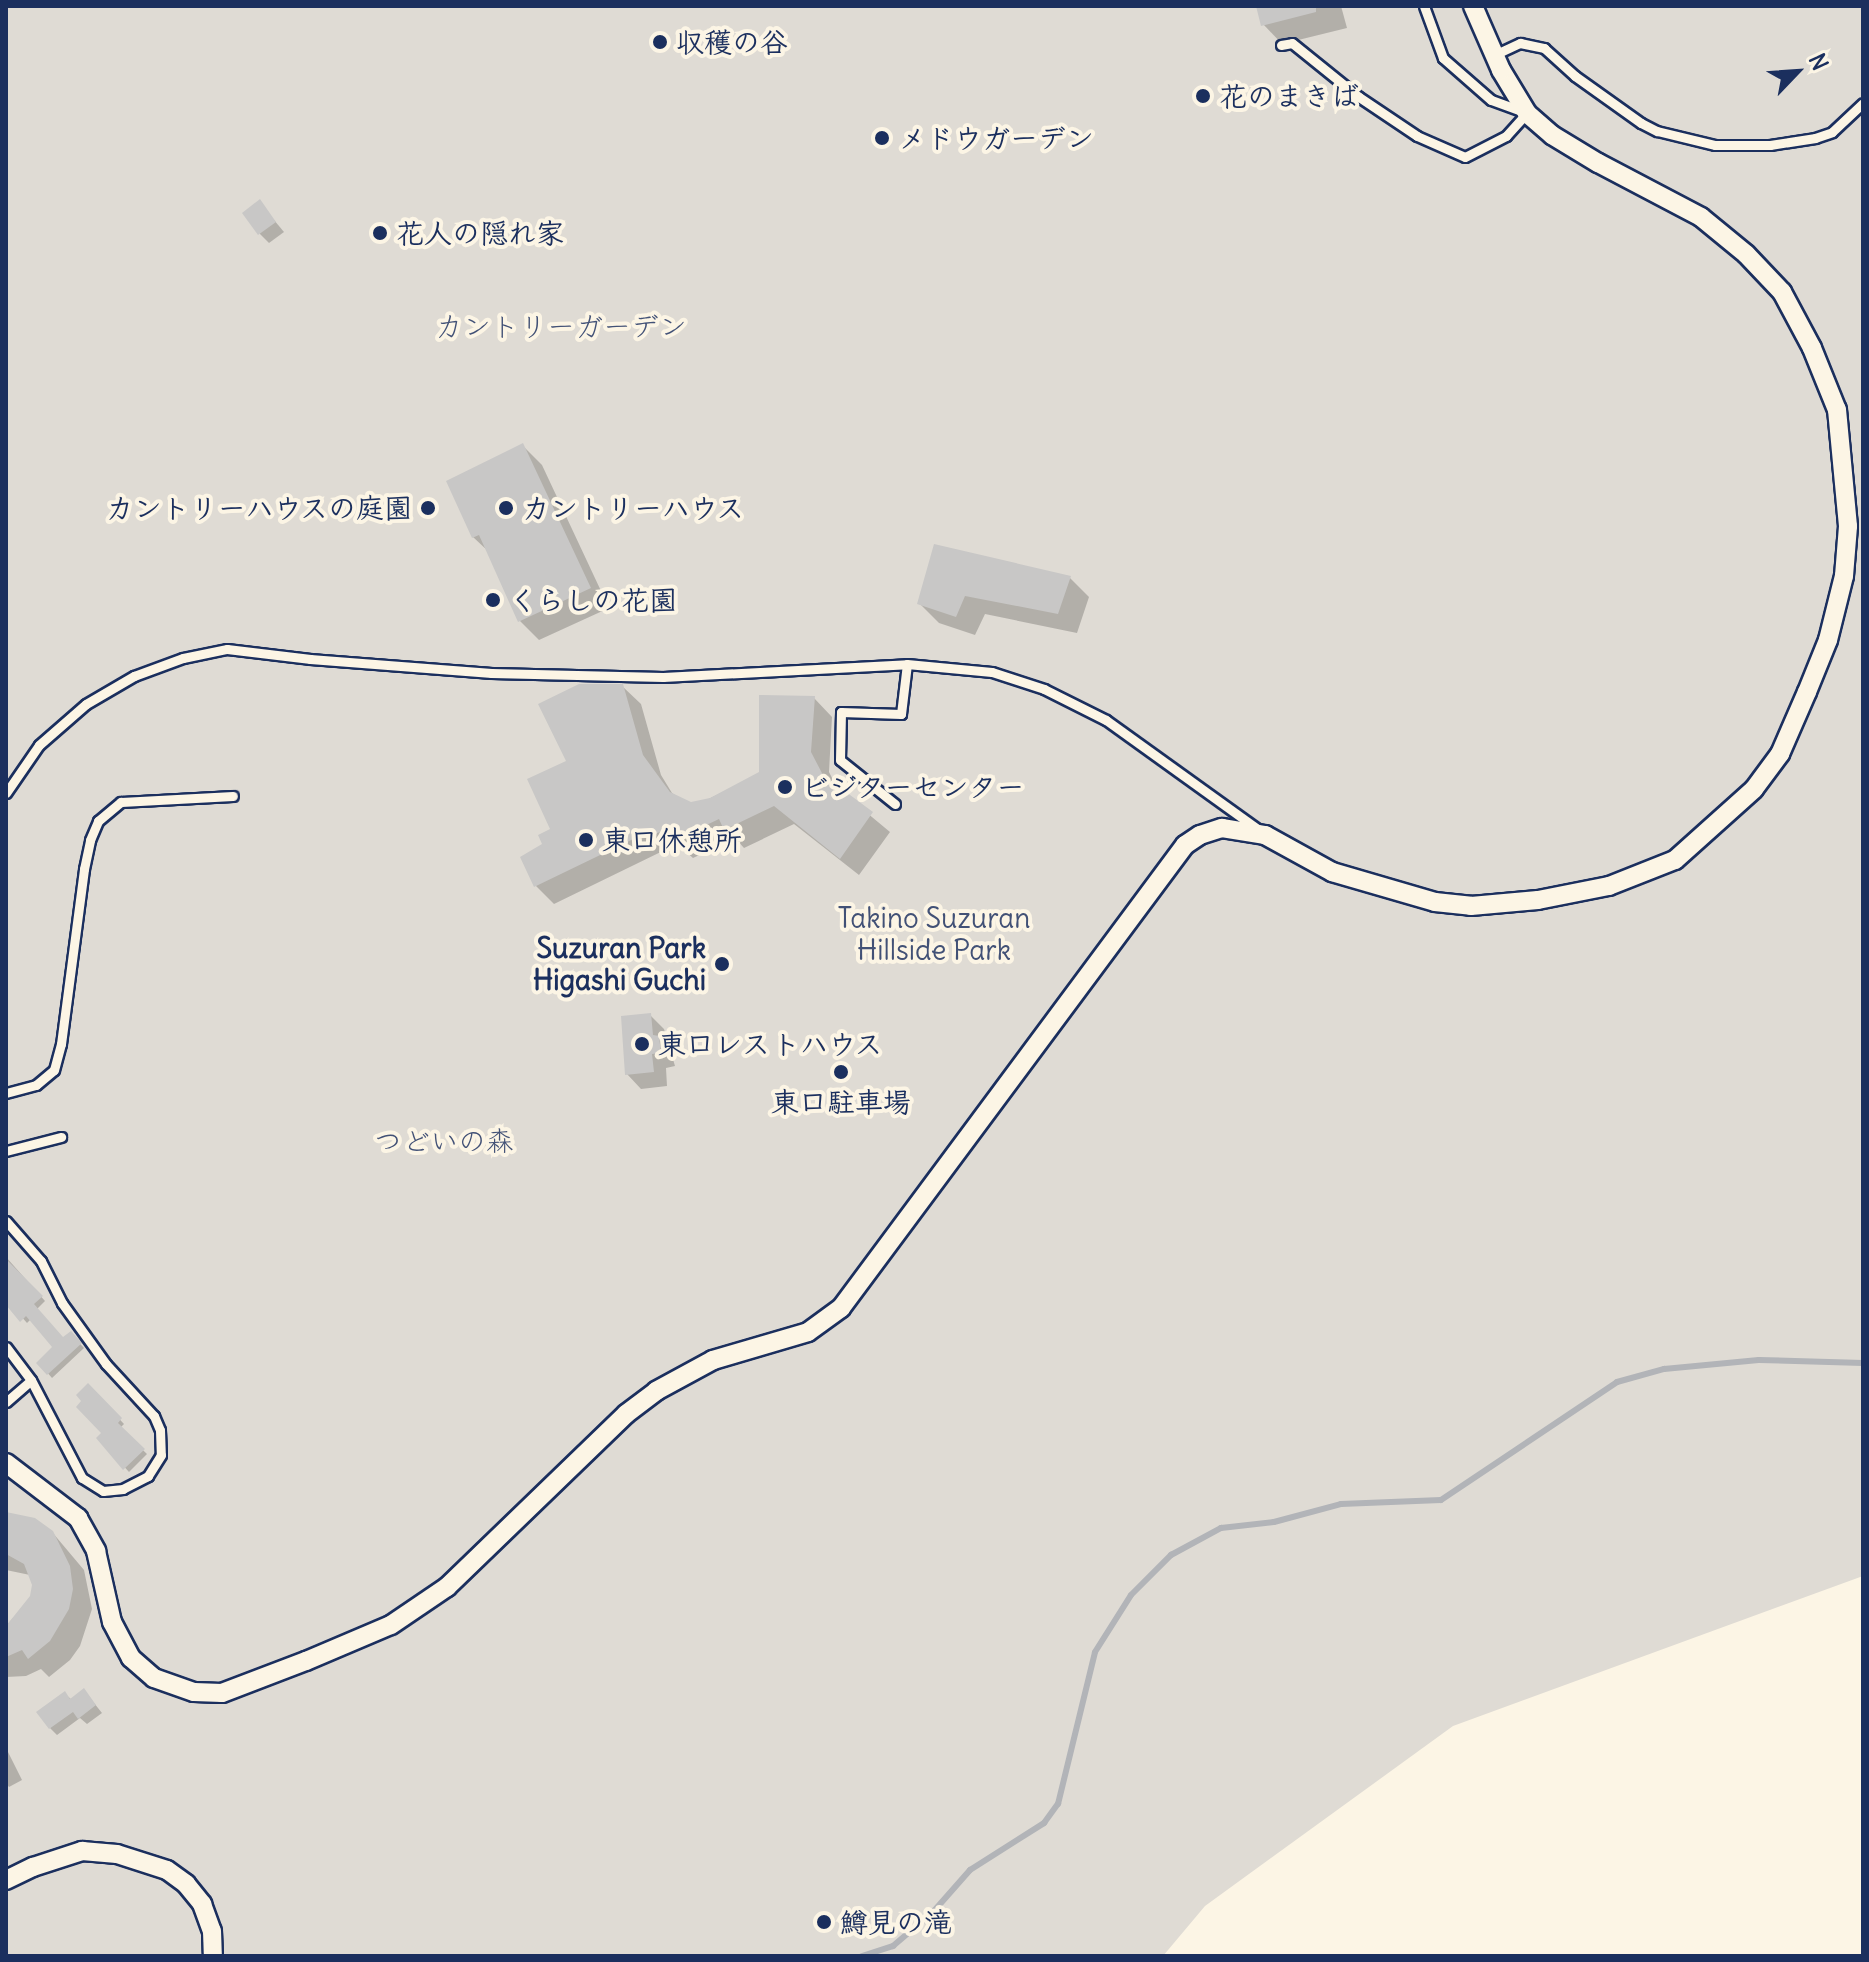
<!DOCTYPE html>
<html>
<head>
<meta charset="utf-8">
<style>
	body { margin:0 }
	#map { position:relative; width:1869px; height:1962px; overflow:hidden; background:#fcf5e5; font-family:Delius,"Klee One",sans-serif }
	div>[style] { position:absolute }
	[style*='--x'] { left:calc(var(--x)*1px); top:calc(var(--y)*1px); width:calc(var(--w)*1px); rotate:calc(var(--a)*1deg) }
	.green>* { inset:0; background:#dfdbd4 }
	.shadow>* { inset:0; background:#0003 }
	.stream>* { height:6px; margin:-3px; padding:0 3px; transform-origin:3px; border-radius:3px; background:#b2b4b8 }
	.building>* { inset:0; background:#c8c7c6 }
	.roads { filter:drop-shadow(2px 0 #1b2f5e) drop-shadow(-2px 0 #1b2f5e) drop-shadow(0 2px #1b2f5e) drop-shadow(0 -2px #1b2f5e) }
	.lane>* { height:9px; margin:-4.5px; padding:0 4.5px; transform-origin:4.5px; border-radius:4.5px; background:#fcf5e5 }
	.street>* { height:18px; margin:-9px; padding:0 9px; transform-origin:9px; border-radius:9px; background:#fcf5e5 }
	.dots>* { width:22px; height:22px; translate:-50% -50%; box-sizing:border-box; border:4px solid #fcf5e5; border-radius:50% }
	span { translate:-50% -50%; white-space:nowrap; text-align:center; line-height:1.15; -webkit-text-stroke:8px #fcf5e5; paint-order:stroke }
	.poi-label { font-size:28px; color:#1b2f5e; font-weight:700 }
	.left { translate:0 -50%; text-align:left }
	.right { translate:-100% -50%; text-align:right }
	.park-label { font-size:28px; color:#425176 }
	.frame { position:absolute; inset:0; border:8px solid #1b2f5e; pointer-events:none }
	.north { position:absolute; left:1757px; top:32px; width:80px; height:80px; -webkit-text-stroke:6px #fcf5e5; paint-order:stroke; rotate:65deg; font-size:22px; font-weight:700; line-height:32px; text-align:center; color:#1b2f5e }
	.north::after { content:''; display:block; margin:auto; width:28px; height:36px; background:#1b2f5e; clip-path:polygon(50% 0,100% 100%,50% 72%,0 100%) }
</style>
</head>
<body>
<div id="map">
	<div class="green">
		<i style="clip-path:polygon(6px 6px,1863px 6px,1863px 1576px,1453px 1726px,1205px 1906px,1163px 1956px,6px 1956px)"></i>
	</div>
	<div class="shadow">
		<i style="clip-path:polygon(1258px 6px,1341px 6px,1347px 28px,1282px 44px,1263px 24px)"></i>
		<i style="clip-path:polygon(259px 202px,284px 232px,269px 243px,260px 234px)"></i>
		<i style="clip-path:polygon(522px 445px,542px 465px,609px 608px,539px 640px,520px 621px,489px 552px,473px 537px)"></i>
		<i style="clip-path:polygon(1070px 578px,1089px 597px,1077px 633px,985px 614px,975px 635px,939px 623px,919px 603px)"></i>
		<i style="clip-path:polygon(622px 686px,641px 704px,661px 775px,672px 793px,684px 802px,698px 804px,761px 774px,814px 698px,832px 717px,829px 772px,837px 788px,890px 832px,859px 875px,794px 824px,744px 848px,735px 838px,693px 858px,682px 848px,675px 851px,671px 847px,554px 904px,536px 886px,569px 762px)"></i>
		<i style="clip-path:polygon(650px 1015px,664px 1029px,675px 1066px,666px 1068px,667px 1086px,641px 1089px,627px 1074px)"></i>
		<i style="clip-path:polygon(6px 1257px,45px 1301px,37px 1309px,63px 1340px,71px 1334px,84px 1348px,52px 1378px,39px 1363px,55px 1348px,31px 1319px,27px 1323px,6px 1299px)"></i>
		<i style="clip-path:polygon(88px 1386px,124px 1424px,120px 1428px,147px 1454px,129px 1472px,98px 1438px,104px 1433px)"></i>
		<i style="clip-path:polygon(6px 1515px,52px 1532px,84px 1570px,92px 1609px,80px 1646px,70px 1660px,49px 1677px,41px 1669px,26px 1676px,6px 1677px,6px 1626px,32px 1597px,34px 1584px,30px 1575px,6px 1570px)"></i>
		<i style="clip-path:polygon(65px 1694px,72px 1700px,90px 1698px,102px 1713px,87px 1724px,80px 1718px,57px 1735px,50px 1728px)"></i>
		<i style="clip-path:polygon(6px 1748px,22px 1780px,9px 1787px,6px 1783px)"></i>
	</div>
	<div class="stream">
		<i style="--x:862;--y:1956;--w:33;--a:-18"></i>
		<i style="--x:893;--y:1946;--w:52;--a:-40.4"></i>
		<i style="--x:933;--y:1912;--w:56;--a:-48.6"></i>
		<i style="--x:970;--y:1870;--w:88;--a:-32.4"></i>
		<i style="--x:1044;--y:1823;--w:24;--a:-54"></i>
		<i style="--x:1058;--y:1804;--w:156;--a:-76.3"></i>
		<i style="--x:1095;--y:1652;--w:67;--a:-57.7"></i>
		<i style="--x:1131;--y:1595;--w:57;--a:-45"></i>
		<i style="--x:1171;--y:1555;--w:57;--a:-28.4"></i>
		<i style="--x:1221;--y:1528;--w:53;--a:-6.5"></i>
		<i style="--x:1274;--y:1522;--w:69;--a:-15"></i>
		<i style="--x:1341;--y:1504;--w:100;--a:-2.3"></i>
		<i style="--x:1441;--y:1500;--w:212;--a:-33.8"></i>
		<i style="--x:1617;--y:1382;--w:49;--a:-15.5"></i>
		<i style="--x:1664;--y:1369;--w:95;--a:-5.4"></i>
		<i style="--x:1759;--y:1360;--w:104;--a:1.7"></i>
	</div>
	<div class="building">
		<i style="clip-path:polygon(1256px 6px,1316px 6px,1316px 12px,1261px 26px)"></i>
		<i style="clip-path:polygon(260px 199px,276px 222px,258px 235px,242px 213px)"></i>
		<i style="clip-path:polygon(523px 443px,591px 588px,518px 622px,479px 535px,472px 538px,446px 481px)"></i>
		<i style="clip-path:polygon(934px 544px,1071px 576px,1058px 614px,965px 596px,956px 617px,917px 604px)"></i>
		<i style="clip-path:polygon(579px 684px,623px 684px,643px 755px,670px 792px,691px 802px,710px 798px,759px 772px,759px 695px,815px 696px,811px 752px,823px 775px,873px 812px,840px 859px,774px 806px,724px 830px,719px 819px,673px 841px,667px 829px,655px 834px,654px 829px,534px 887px,520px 857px,542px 844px,538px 835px,550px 829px,527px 779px,566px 761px,538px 704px)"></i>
		<i style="clip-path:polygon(651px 1013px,653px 1035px,659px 1036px,661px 1053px,652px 1054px,654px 1072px,625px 1075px,621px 1016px)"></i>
		<i style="clip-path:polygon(6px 1259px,43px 1296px,34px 1304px,63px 1337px,71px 1331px,82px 1343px,47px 1375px,36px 1363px,52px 1347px,26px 1316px,20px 1322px,6px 1305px)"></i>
		<i style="clip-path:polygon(88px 1383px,122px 1418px,118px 1423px,145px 1449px,123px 1470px,96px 1438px,101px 1433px,76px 1407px,81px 1401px,76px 1395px)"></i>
		<i style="clip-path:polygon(6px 1512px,35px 1518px,53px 1531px,70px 1566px,73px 1589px,69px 1609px,50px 1641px,28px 1659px,22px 1650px,6px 1657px,6px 1626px,30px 1596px,32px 1585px,24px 1564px,6px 1554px)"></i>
		<i style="clip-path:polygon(84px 1688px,96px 1705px,78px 1719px,73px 1712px,49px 1729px,36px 1712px,65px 1691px,70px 1699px)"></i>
	</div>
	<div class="roads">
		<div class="lane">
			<i style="--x:1281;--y:45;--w:11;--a:-10"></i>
			<i style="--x:1292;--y:43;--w:86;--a:38.9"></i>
			<i style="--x:1359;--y:97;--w:70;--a:33.9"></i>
			<i style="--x:1417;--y:136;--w:52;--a:23.6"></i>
			<i style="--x:1465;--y:157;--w:46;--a:-27.1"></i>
			<i style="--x:1506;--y:136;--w:31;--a:-48"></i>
			<i style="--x:1527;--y:113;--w:38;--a:-160"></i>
			<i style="--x:1491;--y:100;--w:64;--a:-138.8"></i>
			<i style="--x:1443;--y:58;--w:55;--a:-110.1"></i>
			<i style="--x:1494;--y:55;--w:29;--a:-25"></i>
			<i style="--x:1520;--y:43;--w:25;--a:12"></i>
			<i style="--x:1544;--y:48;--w:42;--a:42.1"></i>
			<i style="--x:1575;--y:76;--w:81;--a:35.5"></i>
			<i style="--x:1641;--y:123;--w:18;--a:27"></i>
			<i style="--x:1657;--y:131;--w:60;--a:13.6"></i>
			<i style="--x:1715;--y:145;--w:55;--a:0"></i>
			<i style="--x:1770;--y:145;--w:46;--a:-8.8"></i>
			<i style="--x:1815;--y:138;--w:18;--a:-19"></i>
			<i style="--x:1832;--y:132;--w:42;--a:-43.1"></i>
			<i style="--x:6;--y:793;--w:58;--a:-55.5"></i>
			<i style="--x:39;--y:745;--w:62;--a:-41.1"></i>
			<i style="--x:86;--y:704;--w:56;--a:-30.3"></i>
			<i style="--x:134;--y:676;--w:52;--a:-20.2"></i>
			<i style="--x:183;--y:658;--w:45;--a:-11.6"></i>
			<i style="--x:227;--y:649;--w:84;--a:6.9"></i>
			<i style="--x:310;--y:659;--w:182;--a:4.4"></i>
			<i style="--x:491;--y:673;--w:172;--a:1.3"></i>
			<i style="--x:663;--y:677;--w:244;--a:-3"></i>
			<i style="--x:907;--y:664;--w:85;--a:5.4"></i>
			<i style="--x:992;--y:672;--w:55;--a:18.1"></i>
			<i style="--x:1044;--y:689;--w:69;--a:26.6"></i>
			<i style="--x:1106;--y:720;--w:188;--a:35.7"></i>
			<i style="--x:895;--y:804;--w:70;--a:-141.3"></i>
			<i style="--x:840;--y:760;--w:48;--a:-88.8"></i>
			<i style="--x:841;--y:712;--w:60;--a:1.9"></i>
			<i style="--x:901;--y:714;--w:50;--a:-83.2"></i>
			<i style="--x:6;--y:1093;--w:31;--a:-15"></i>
			<i style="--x:36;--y:1085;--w:23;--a:-40"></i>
			<i style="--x:54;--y:1070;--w:27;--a:-75"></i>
			<i style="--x:61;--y:1044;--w:177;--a:-82.5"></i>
			<i style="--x:84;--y:869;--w:30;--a:-78"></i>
			<i style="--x:90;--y:840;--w:21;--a:-67"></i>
			<i style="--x:98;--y:821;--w:30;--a:-40"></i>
			<i style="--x:121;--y:802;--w:112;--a:-3.1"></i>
			<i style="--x:6;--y:1151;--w:57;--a:-14.3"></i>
			<i style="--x:6;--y:1221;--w:53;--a:48.8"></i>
			<i style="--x:41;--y:1261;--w:47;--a:63.4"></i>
			<i style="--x:62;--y:1303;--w:75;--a:54.2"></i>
			<i style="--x:106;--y:1364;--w:71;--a:47.3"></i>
			<i style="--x:154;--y:1416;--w:15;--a:67"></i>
			<i style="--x:160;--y:1430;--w:25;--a:88"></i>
			<i style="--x:161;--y:1455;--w:25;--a:122"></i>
			<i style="--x:148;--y:1476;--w:28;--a:153"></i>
			<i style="--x:123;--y:1489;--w:20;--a:174"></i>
			<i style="--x:103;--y:1491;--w:25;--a:-148"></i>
			<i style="--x:82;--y:1478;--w:110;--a:-117.5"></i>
			<i style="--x:31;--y:1380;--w:41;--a:-127.1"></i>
			<i style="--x:6;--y:1402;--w:33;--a:-41"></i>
		</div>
		<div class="street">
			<i style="--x:6;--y:1463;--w:91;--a:37.4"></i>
			<i style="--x:78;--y:1518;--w:38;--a:61"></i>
			<i style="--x:96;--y:1551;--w:73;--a:77.3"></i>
			<i style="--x:112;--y:1622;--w:41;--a:62.2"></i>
			<i style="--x:131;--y:1658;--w:30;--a:41"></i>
			<i style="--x:154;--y:1678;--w:42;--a:19.3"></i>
			<i style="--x:194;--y:1692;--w:28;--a:2"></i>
			<i style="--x:222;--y:1693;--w:90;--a:-20.9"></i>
			<i style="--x:306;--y:1661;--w:92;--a:-23"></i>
			<i style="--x:391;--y:1625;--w:68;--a:-34.2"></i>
			<i style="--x:447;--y:1587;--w:249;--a:-44"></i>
			<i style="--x:626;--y:1414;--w:38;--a:-37"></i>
			<i style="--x:656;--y:1391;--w:65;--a:-28.5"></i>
			<i style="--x:713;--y:1360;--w:99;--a:-16.4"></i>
			<i style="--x:808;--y:1332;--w:41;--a:-36"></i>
			<i style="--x:841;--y:1308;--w:577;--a:-53.39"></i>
			<i style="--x:1185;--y:845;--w:18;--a:-34"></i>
			<i style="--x:1200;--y:835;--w:23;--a:-18"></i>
			<i style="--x:1222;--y:828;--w:44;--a:9.2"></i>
			<i style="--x:1265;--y:835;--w:77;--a:28.9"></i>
			<i style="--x:1332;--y:872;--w:107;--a:16.2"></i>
			<i style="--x:1435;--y:902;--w:36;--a:6"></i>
			<i style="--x:1471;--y:906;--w:67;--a:-5.1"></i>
			<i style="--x:1538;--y:900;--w:72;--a:-11.2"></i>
			<i style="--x:1609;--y:886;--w:71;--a:-21.5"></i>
			<i style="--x:1675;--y:860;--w:106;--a:-41.9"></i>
			<i style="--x:1754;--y:789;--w:44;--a:-53.4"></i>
			<i style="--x:1780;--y:754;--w:68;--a:-66.5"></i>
			<i style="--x:1807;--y:692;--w:56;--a:-68"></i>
			<i style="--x:1828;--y:640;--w:66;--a:-76"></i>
			<i style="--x:1844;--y:576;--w:50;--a:-85.4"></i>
			<i style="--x:1848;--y:526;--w:117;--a:-95.4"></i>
			<i style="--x:1837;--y:410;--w:67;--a:-112"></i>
			<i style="--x:1812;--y:348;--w:64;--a:-118.2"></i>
			<i style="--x:1782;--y:292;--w:52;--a:-133.5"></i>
			<i style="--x:1746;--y:254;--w:58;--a:-140.6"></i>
			<i style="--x:1701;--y:217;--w:116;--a:-152.3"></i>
			<i style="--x:1598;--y:163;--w:54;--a:-148.7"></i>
			<i style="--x:1552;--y:135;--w:33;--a:-139"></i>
			<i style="--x:1527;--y:113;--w:50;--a:-121.2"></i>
			<i style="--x:1501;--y:70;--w:70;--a:-113.6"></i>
			<i style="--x:6;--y:1880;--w:30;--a:-26"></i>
			<i style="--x:33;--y:1867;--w:52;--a:-18.1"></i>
			<i style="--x:82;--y:1851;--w:35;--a:5"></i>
			<i style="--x:117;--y:1854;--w:52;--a:17.7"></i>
			<i style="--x:167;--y:1870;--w:24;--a:36"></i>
			<i style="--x:186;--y:1884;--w:26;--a:51"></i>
			<i style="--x:202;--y:1904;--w:29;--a:70"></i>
			<i style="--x:212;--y:1931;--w:25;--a:88"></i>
		</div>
	</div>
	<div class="dots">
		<i style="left:660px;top:42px;background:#1b2f5e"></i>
		<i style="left:1203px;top:96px;background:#1b2f5e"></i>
		<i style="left:882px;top:138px;background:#1b2f5e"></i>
		<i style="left:380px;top:233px;background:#1b2f5e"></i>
		<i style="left:428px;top:508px;background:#1b2f5e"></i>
		<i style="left:506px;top:508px;background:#1b2f5e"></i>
		<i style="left:493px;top:600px;background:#1b2f5e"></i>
		<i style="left:785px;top:787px;background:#1b2f5e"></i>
		<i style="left:586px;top:840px;background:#1b2f5e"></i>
		<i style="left:722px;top:964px;background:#1b2f5e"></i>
		<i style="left:642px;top:1044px;background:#1b2f5e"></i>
		<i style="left:841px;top:1072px;background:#1b2f5e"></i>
		<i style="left:824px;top:1922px;background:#1b2f5e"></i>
	</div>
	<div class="poi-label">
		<span class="left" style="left:676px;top:42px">収穫の谷</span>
		<span class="left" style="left:1219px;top:96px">花のまきば</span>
		<span class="left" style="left:898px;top:138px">メドウガーデン</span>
		<span class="left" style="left:396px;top:233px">花人の隠れ家</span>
		<span class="right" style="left:412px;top:508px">カントリーハウスの庭園</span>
		<span class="left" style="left:522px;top:508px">カントリーハウス</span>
		<span class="left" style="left:509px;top:600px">くらしの花園</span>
		<span class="left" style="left:801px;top:787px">ビジターセンター</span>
		<span class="left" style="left:602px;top:840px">東口休憩所</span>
		<span class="right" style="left:706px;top:964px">Suzuran Park<br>Higashi Guchi</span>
		<span class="left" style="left:658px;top:1044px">東口レストハウス</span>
		<span style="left:841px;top:1102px">東口駐車場</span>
		<span class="left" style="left:840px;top:1922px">鱒見の滝</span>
	</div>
	<div class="park-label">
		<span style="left:561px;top:326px">カントリーガーデン</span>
		<span style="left:934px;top:934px">Takino Suzuran<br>Hillside Park</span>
		<span style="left:444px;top:1141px">つどいの森</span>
	</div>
	<div class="frame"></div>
	<div class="north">N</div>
</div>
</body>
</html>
